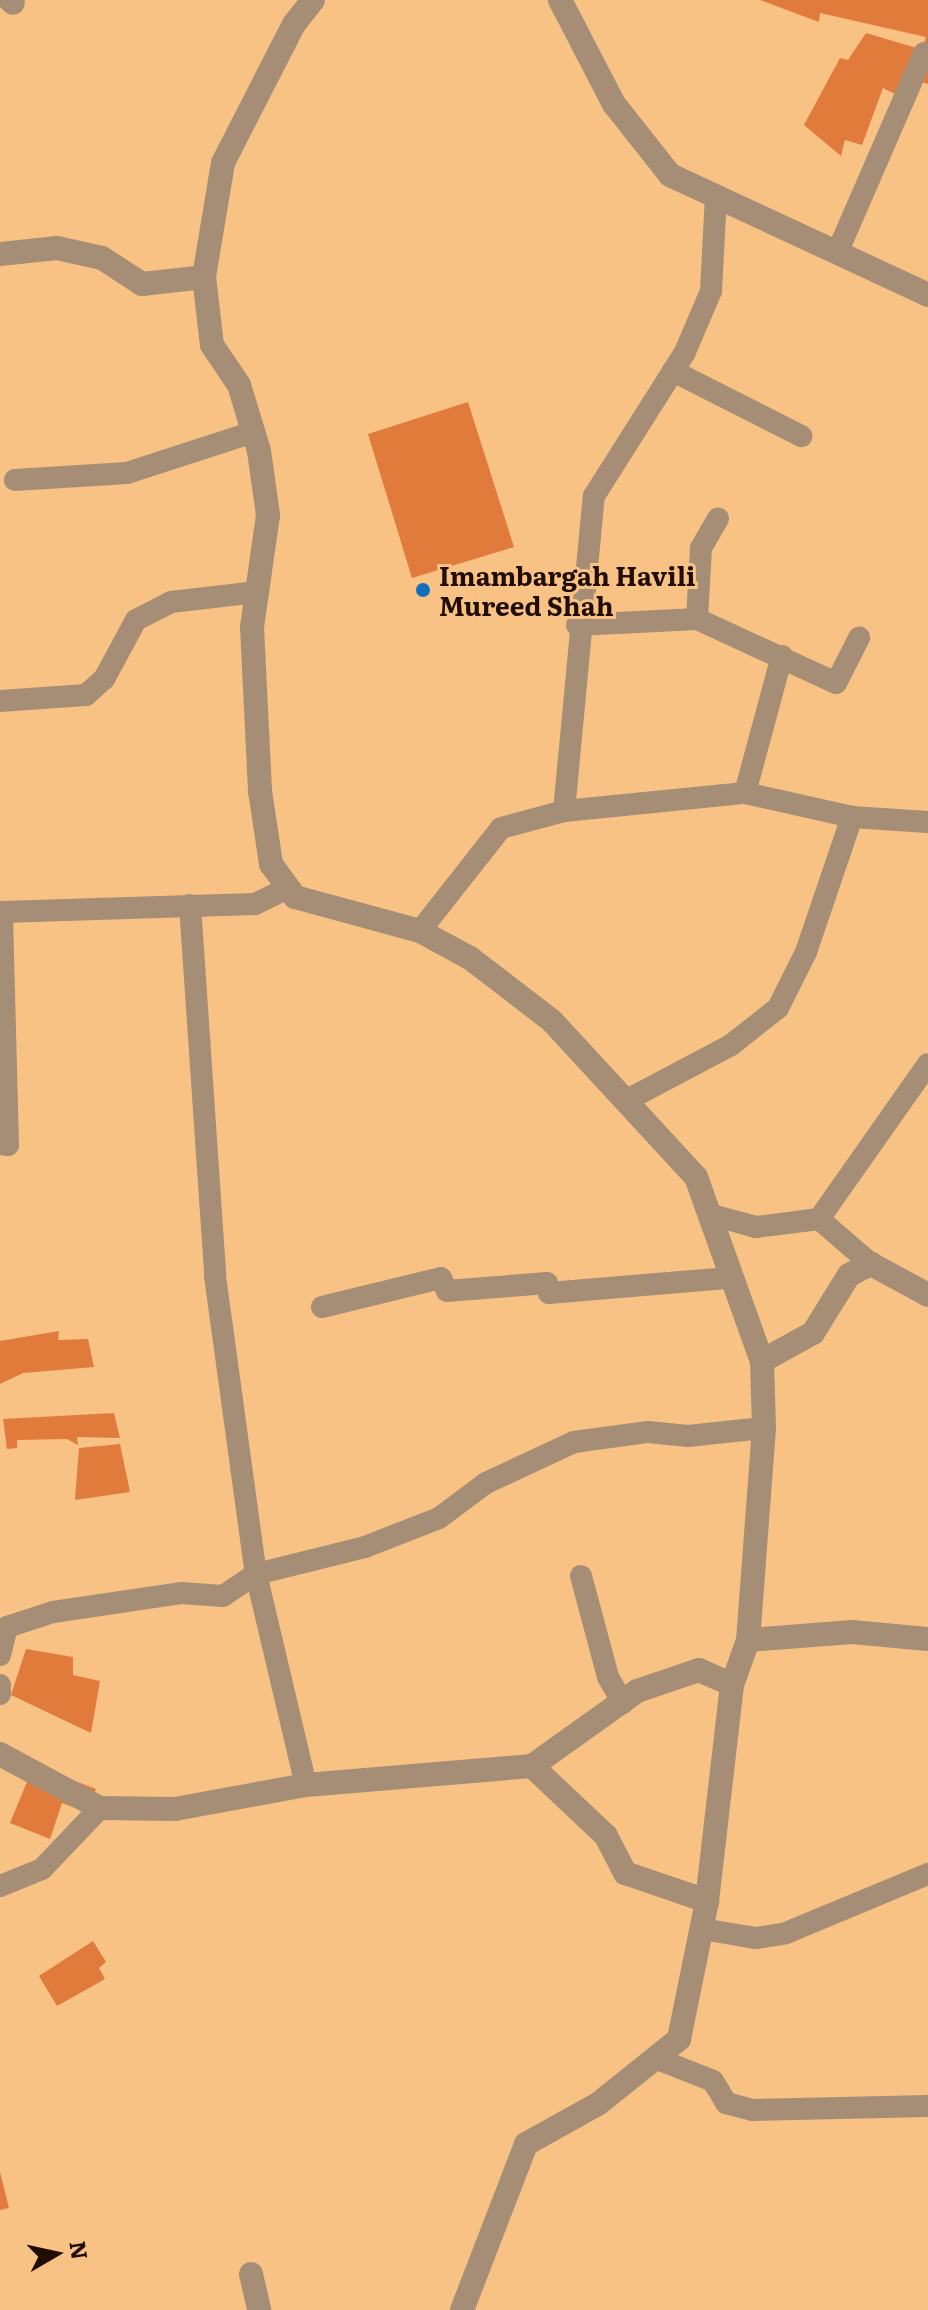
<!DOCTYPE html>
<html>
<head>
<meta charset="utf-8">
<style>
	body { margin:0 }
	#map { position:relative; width:928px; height:2310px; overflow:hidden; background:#f8c284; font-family:Literata,serif }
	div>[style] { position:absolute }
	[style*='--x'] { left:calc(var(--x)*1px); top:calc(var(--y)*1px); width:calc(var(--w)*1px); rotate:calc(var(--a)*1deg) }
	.building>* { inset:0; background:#e07b3c }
	.lane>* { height:22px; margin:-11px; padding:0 11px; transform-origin:11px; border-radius:11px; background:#a58e75 }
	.street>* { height:24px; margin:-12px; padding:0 12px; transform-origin:12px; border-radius:12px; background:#a58e75 }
	.dots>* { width:22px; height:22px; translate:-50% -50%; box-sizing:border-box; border:4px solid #f8c284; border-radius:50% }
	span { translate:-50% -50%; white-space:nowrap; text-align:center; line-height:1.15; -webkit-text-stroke:6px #f8c284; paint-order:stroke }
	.poi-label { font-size:26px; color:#200d00; font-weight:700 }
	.left { translate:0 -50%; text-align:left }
	.north { position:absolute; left:16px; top:2214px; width:80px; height:80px; -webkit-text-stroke:6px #f8c284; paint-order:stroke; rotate:81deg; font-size:22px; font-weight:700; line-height:32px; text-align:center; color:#200d00 }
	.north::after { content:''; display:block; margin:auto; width:28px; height:36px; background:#200d00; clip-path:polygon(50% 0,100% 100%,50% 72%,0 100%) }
</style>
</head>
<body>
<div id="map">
	<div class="building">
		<i style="clip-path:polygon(760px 0,928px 0,928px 84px,913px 79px,926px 37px,820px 13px,819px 22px)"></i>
		<i style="clip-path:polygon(866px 33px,920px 49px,899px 96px,883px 88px,862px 145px,845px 140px,841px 156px,804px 125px,840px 58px,848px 60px)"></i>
		<i style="clip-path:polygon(468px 402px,514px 547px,412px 578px,368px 434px)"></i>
		<i style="clip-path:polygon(59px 1331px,58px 1340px,88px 1339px,94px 1367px,23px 1373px,0 1384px,0 1341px)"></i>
		<i style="clip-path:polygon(114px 1413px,120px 1438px,77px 1437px,78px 1445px,67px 1439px,17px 1440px,17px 1448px,7px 1449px,3px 1419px)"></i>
		<i style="clip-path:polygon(120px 1444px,130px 1492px,75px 1500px,79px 1448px)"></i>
		<i style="clip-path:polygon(26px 1649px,73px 1657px,73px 1675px,100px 1681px,91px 1733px,11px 1695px)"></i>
		<i style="clip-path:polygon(34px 1765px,96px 1789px,86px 1812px,62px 1803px,50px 1839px,10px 1823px)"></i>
		<i style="clip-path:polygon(93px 1941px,106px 1962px,99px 1968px,105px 1979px,57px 2006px,39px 1976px)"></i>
		<i style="clip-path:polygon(0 2172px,9px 2208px,0 2210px)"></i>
	</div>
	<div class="lane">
		<i style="--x:837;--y:253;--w:218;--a:-66.5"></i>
		<i style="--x:673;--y:371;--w:144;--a:26.9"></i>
		<i style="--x:15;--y:480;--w:112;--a:-3.6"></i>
		<i style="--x:127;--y:473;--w:133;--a:-18"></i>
		<i style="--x:697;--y:619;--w:71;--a:-86.8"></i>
		<i style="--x:701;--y:548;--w:34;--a:-60"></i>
		<i style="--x:577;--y:625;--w:120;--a:-2.9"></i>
		<i style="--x:697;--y:619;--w:153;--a:24.7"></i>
		<i style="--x:836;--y:683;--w:51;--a:-62.9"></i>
		<i style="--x:0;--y:701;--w:86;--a:-4"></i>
		<i style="--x:86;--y:695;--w:24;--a:-42"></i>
		<i style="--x:104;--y:679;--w:67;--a:-61.5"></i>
		<i style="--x:136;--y:620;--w:39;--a:-27"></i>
		<i style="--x:171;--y:602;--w:87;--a:-6.6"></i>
		<i style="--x:745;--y:793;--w:142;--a:-74.9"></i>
		<i style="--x:564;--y:811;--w:316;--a:-84.6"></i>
		<i style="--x:594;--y:496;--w:170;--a:-57.7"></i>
		<i style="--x:685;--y:352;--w:66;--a:-66.9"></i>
		<i style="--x:711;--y:291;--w:95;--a:-87"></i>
		<i style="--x:190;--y:905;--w:372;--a:86.1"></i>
		<i style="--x:215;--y:1276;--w:301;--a:82.2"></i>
		<i style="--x:256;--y:1574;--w:217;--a:76.7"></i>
		<i style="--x:420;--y:931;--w:131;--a:-51.8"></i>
		<i style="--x:501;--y:828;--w:65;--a:-15.1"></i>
		<i style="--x:564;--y:811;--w:182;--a:-5.7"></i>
		<i style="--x:745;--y:793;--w:110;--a:12.6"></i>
		<i style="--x:852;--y:817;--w:76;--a:3.8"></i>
		<i style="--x:629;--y:1099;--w:115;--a:-27.9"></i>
		<i style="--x:731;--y:1045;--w:60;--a:-38.2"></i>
		<i style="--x:778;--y:1008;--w:63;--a:-63.4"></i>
		<i style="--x:806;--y:952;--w:143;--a:-71.2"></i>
		<i style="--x:0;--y:1144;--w:8;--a:7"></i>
		<i style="--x:8;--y:1145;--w:233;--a:-91.5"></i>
		<i style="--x:2;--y:912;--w:253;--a:-1.8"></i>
		<i style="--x:255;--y:904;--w:37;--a:-26"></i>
		<i style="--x:712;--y:1215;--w:46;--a:15.3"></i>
		<i style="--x:756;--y:1227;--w:64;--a:-7.2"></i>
		<i style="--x:819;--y:1219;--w:69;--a:40.9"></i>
		<i style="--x:819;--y:1219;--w:189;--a:-54.9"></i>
		<i style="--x:322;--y:1307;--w:122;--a:-13.7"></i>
		<i style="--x:441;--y:1278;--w:14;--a:65"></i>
		<i style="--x:447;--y:1291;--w:100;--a:-4.6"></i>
		<i style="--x:547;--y:1283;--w:10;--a:79"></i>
		<i style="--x:549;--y:1293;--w:181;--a:-4.8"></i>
		<i style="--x:581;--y:1576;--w:105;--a:75"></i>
		<i style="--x:608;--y:1677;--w:30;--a:60"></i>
		<i style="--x:0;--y:1655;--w:29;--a:-76"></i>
		<i style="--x:7;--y:1627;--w:48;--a:-18.1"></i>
		<i style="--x:53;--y:1612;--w:129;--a:-8.4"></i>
		<i style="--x:181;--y:1593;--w:42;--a:4.1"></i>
		<i style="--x:223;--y:1596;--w:40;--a:-34"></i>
		<i style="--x:256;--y:1574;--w:112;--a:-13.9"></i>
		<i style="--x:365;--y:1547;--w:79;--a:-21.4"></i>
		<i style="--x:439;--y:1518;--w:59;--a:-36.7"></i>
		<i style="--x:486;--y:1483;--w:97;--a:-25"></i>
		<i style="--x:574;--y:1442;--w:75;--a:-7.7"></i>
		<i style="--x:648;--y:1432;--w:40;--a:5.7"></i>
		<i style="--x:688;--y:1436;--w:76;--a:-6"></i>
		<i style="--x:0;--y:1685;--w:9;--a:90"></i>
		<i style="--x:0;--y:1886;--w:45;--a:-22"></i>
		<i style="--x:42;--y:1869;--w:84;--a:-46.4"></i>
		<i style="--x:702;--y:1929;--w:55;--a:9.5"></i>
		<i style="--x:756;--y:1938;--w:30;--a:-9"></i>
		<i style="--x:786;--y:1933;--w:154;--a:-22.6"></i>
		<i style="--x:655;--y:2058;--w:62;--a:21.6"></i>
		<i style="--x:713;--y:2081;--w:26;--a:59"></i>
		<i style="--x:726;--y:2103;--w:28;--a:15"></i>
		<i style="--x:753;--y:2110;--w:175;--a:-1.3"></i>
	</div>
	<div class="street">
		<i style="--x:10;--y:0;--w:4;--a:45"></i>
		<i style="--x:313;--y:0;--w:31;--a:128"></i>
		<i style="--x:294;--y:24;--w:156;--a:117.1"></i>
		<i style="--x:223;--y:163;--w:116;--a:99.5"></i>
		<i style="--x:204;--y:277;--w:68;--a:83.3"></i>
		<i style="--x:212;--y:345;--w:48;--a:56"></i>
		<i style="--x:239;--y:385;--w:69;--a:73.1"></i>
		<i style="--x:259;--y:451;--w:65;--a:82"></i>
		<i style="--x:268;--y:515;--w:113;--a:98.1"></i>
		<i style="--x:252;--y:627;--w:164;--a:87.2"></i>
		<i style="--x:260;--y:791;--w:74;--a:81.4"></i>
		<i style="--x:271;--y:864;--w:41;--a:54"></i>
		<i style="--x:295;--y:897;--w:130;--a:15.2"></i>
		<i style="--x:420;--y:931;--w:57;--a:28.4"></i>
		<i style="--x:470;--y:958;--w:103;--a:37.5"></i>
		<i style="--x:552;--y:1021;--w:212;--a:47.3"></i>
		<i style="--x:696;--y:1177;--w:195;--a:70.3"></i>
		<i style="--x:762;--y:1361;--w:67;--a:88.3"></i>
		<i style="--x:764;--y:1428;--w:213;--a:94.3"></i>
		<i style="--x:560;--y:0;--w:117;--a:62.6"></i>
		<i style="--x:614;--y:104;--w:90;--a:51.7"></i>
		<i style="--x:670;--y:175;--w:285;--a:24.9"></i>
		<i style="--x:0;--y:254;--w:57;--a:-6"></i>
		<i style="--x:57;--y:248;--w:46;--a:12.5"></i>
		<i style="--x:102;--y:258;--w:48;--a:33"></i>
		<i style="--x:142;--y:284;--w:62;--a:-6.4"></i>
		<i style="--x:762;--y:1361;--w:58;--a:-28.8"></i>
		<i style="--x:813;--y:1333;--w:68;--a:-58.2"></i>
		<i style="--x:849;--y:1275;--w:25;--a:-27"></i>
		<i style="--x:871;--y:1264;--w:65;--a:28.5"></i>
		<i style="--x:0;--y:1754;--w:114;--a:28.4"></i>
		<i style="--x:100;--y:1808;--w:75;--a:0.8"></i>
		<i style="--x:175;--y:1809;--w:133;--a:-10.4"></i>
		<i style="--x:306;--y:1785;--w:227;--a:-4.8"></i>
		<i style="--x:532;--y:1766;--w:129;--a:-35.5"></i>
		<i style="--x:637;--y:1691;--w:65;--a:-18.7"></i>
		<i style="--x:699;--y:1670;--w:36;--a:24"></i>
		<i style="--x:532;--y:1766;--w:102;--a:43.4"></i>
		<i style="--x:606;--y:1836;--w:42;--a:62.8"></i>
		<i style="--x:625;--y:1873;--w:87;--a:18.9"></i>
		<i style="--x:251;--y:2274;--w:37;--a:77"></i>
		<i style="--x:462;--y:2310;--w:178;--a:-68.9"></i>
		<i style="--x:526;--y:2144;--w:82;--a:-29.1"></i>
		<i style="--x:598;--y:2104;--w:104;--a:-38.7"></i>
		<i style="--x:679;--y:2039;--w:141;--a:-78.5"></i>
		<i style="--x:707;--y:1901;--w:217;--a:-83.4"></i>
		<i style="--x:732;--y:1685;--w:48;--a:-70.4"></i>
		<i style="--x:748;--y:1640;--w:104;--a:-4.4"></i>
		<i style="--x:852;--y:1632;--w:76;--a:5.3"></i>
	</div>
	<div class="dots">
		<i style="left:423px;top:590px;background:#106fbc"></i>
	</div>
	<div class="poi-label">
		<span class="left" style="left:439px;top:590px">Imambargah Havili<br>Mureed Shah</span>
	</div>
	<div class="north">N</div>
</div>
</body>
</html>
